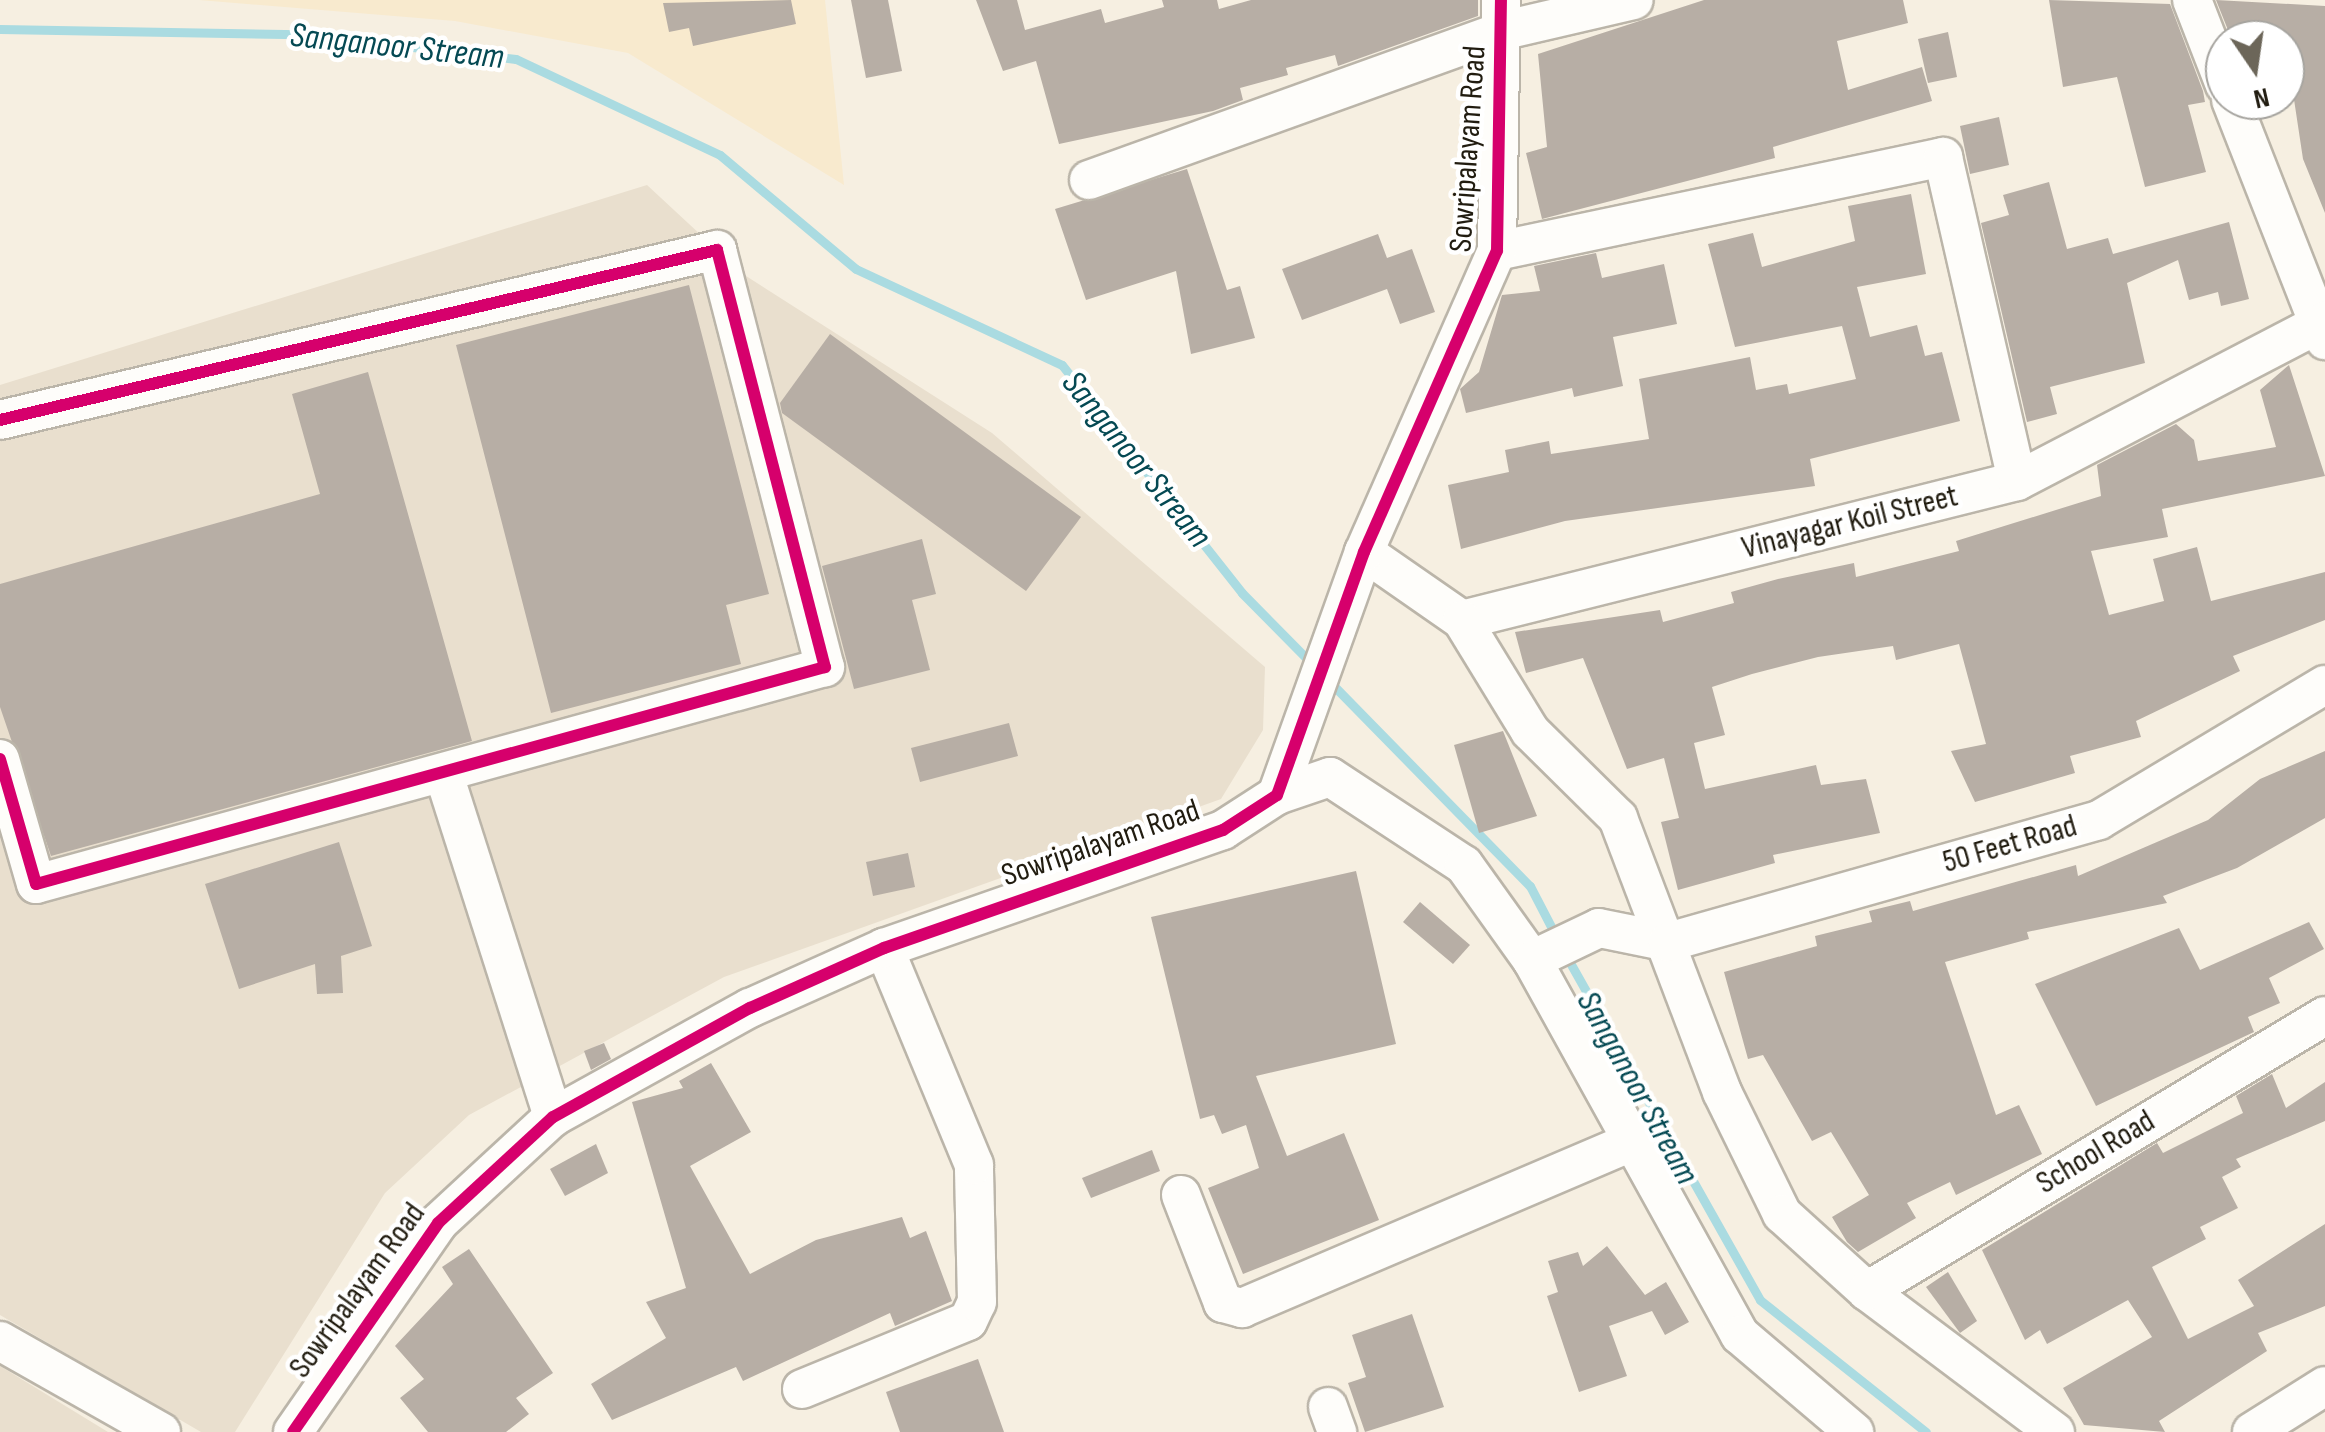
<!DOCTYPE html>
<html>
<head>
<meta charset="utf-8">
<style>
	body { margin:0 }
	#map { position:relative; width:2325px; height:1432px; overflow:hidden; background:#f6efe1; font-family:"Sofia Sans Condensed",sans-serif }
	div>[style] { position:absolute }
	[style*='--x'] { left:calc(var(--x)*1px); top:calc(var(--y)*1px); width:calc(var(--w)*1px); rotate:calc(var(--a)*1deg) }
	.industrial>* { inset:0; background:#e9dfce }
	.built>* { inset:0; background:#f8eace }
	.stream>* { height:9px; margin:-4.5px; padding:0 4.5px; transform-origin:4.5px; border-radius:4.5px; background:#aadbe1 }
	.building>* { inset:0; background:#b7aea5 }
	.roads { filter:drop-shadow(2px 0 #bbb5a9) drop-shadow(-2px 0 #bbb5a9) drop-shadow(0 2px #bbb5a9) drop-shadow(0 -2px #bbb5a9) }
	.minor>* { height:38px; margin:-19px; padding:0 19px; transform-origin:19px; border-radius:19px; background:#fefdfa }
	.cycleway>* { height:12px; margin:-6px; padding:0 6px; transform-origin:6px; border-radius:6px; background:#d6006c }
	span { translate:-50% -50%; white-space:nowrap; text-align:center; line-height:1.15; -webkit-text-stroke:9px #fff; paint-order:stroke }
	.street-label { font-size:32px; color:#211c10 }
	.water-label { font-size:35px; color:#054953; font-style:italic }
	.north { position:absolute; left:2205px; top:20px; width:100px; height:100px; box-sizing:border-box; background:#fff; border:2px solid #a6a49f; border-radius:50%; rotate:167deg; font-size:28px; font-weight:700; line-height:40px; text-align:center; color:#211c10 }
	.north::after { content:''; display:block; margin:auto; width:35px; height:45px; background:#6c6659; clip-path:polygon(50% 0,100% 100%,50% 72%,0 100%) }
</style>
</head>
<body>
<div id="map">
	<div class="industrial">
		<i style="clip-path:polygon(647px 185px,743px 274px,992px 433px,1265px 667px,1263px 730px,1221px 799px,724px 977px,469px 1115px,385px 1193px,235px 1432px,201px 1432px,0 1315px,0 385px)"></i>
		<i style="clip-path:polygon(0 1366px,108px 1432px,0 1432px)"></i>
	</div>
	<div class="built">
		<i style="clip-path:polygon(199px 0,825px 0,844px 185px,628px 53px,455px 21px)"></i>
	</div>
	<div class="stream">
		<i style="--x:0;--y:29;--w:300;--a:1"></i>
		<i style="--x:300;--y:34;--w:217;--a:6.6"></i>
		<i style="--x:516;--y:59;--w:225;--a:25.2"></i>
		<i style="--x:720;--y:155;--w:177;--a:40"></i>
		<i style="--x:856;--y:269;--w:227;--a:25"></i>
		<i style="--x:1062;--y:365;--w:290;--a:51.7"></i>
		<i style="--x:1242;--y:593;--w:100;--a:45.4"></i>
		<i style="--x:1330;--y:682;--w:286;--a:45.6"></i>
		<i style="--x:1530;--y:886;--w:59;--a:62.6"></i>
		<i style="--x:1564;--y:952;--w:399;--a:60.6"></i>
		<i style="--x:1760;--y:1300;--w:212;--a:38.5"></i>
	</div>
	<div class="building">
		<i style="clip-path:polygon(791px 0,796px 24px,693px 46px,689px 28px,669px 32px,663px 3px)"></i>
		<i style="clip-path:polygon(851px 0,888px 0,902px 71px,866px 78px)"></i>
		<i style="clip-path:polygon(976px 0,1017px 0,1025px 30px,1101px 9px,1105px 23px,1164px 7px,1162px 0,1217px 0,1219px 9px,1251px 0,1478px 0,1478px 16px,1338px 66px,1335px 55px,1286px 68px,1288px 75px,1240px 88px,1243px 100px,1213px 111px,1059px 144px,1036px 61px,1003px 71px)"></i>
		<i style="clip-path:polygon(1704px 0,1903px 0,1908px 23px,1837px 41px,1848px 90px,1922px 67px,1932px 101px,1773px 147px,1775px 158px,1542px 219px,1526px 153px,1547px 147px,1538px 54px)"></i>
		<i style="clip-path:polygon(2049px 0,2170px 4px,2203px 91px,2205px 102px,2188px 105px,2206px 172px,2145px 187px,2117px 77px,2063px 87px)"></i>
		<i style="clip-path:polygon(2216px 0,2325px 6px,2325px 213px,2303px 159px,2285px 40px,2232px 40px)"></i>
		<i style="clip-path:polygon(1948px 32px,1957px 77px,1928px 83px,1918px 39px)"></i>
		<i style="clip-path:polygon(1999px 117px,2009px 165px,1970px 174px,1960px 126px)"></i>
		<i style="clip-path:polygon(1187px 169px,1227px 290px,1240px 286px,1255px 338px,1191px 354px,1176px 271px,1086px 300px,1055px 209px)"></i>
		<i style="clip-path:polygon(2049px 182px,2067px 249px,2108px 238px,2113px 254px,2229px 222px,2249px 299px,2221px 306px,2218px 292px,2189px 300px,2178px 260px,2127px 283px,2145px 363px,2050px 387px,2057px 414px,2027px 422px,1981px 223px,2009px 215px,2003px 195px)"></i>
		<i style="clip-path:polygon(1911px 194px,1926px 274px,1857px 287px,1870px 337px,1917px 325px,1925px 356px,1942px 352px,1960px 421px,1810px 459px,1815px 486px,1565px 521px,1461px 549px,1448px 485px,1509px 472px,1505px 450px,1549px 441px,1551px 454px,1649px 439px,1639px 379px,1750px 357px,1756px 390px,1787px 384px,1789px 394px,1856px 379px,1842px 326px,1735px 347px,1708px 244px,1753px 233px,1762px 267px,1855px 241px,1848px 206px)"></i>
		<i style="clip-path:polygon(1378px 234px,1387px 258px,1412px 249px,1435px 312px,1400px 324px,1387px 289px,1302px 320px,1282px 269px)"></i>
		<i style="clip-path:polygon(1596px 253px,1602px 278px,1664px 264px,1677px 324px,1613px 337px,1623px 386px,1574px 397px,1572px 388px,1466px 413px,1460px 389px,1479px 372px,1502px 295px,1540px 291px,1534px 266px)"></i>
		<i style="clip-path:polygon(689px 285px,769px 594px,726px 605px,741px 664px,551px 713px,456px 345px)"></i>
		<i style="clip-path:polygon(830px 334px,1081px 517px,1026px 591px,782px 413px,780px 403px)"></i>
		<i style="clip-path:polygon(2289px 365px,2325px 476px,2162px 509px,2168px 537px,2091px 551px,2109px 615px,2164px 601px,2153px 559px,2197px 547px,2211px 601px,2325px 572px,2325px 620px,2233px 656px,2240px 671px,2136px 721px,2141px 737px,2070px 756px,2075px 773px,1975px 802px,1951px 751px,1986px 744px,1959px 644px,1896px 660px,1893px 646px,1818px 657px,1752px 674px,1712px 687px,1725px 735px,1694px 743px,1705px 789px,1816px 765px,1821px 785px,1866px 779px,1880px 833px,1773px 855px,1775px 863px,1678px 890px,1661px 822px,1679px 818px,1664px 758px,1627px 769px,1583px 658px,1526px 673px,1515px 632px,1660px 610px,1663px 622px,1734px 603px,1731px 592px,1778px 579px,1854px 563px,1856px 577px,1959px 551px,1956px 541px,2101px 496px,2097px 465px,2176px 424px,2194px 440px,2198px 461px,2276px 447px,2260px 390px)"></i>
		<i style="clip-path:polygon(368px 372px,472px 741px,51px 856px,0 707px,0 584px,320px 494px,292px 394px)"></i>
		<i style="clip-path:polygon(922px 539px,936px 594px,912px 600px,930px 670px,854px 689px,822px 566px)"></i>
		<i style="clip-path:polygon(1009px 723px,1018px 756px,920px 782px,911px 748px)"></i>
		<i style="clip-path:polygon(1503px 731px,1537px 816px,1479px 833px,1454px 745px)"></i>
		<i style="clip-path:polygon(2325px 751px,2325px 818px,2237px 868px,2163px 896px,2167px 903px,2027px 932px,2029px 939px,1945px 962px,1996px 1115px,2019px 1105px,2042px 1154px,1956px 1195px,1950px 1182px,1907px 1203px,1916px 1218px,1858px 1252px,1847px 1242px,1832px 1217px,1869px 1195px,1831px 1132px,1812px 1141px,1763px 1055px,1748px 1059px,1724px 972px,1817px 946px,1815px 936px,1872px 922px,1869px 911px,1910px 901px,1913px 911px,2076px 865px,2078px 876px,2208px 820px,2260px 779px)"></i>
		<i style="clip-path:polygon(339px 842px,372px 946px,341px 956px,343px 993px,317px 994px,315px 964px,239px 989px,205px 884px)"></i>
		<i style="clip-path:polygon(908px 853px,915px 887px,873px 896px,866px 862px)"></i>
		<i style="clip-path:polygon(1356px 871px,1396px 1044px,1256px 1076px,1287px 1156px,1344px 1133px,1379px 1220px,1243px 1274px,1208px 1188px,1259px 1168px,1246px 1125px,1222px 1134px,1214px 1115px,1200px 1119px,1151px 917px)"></i>
		<i style="clip-path:polygon(1420px 902px,1470px 945px,1453px 964px,1403px 922px)"></i>
		<i style="clip-path:polygon(2309px 922px,2324px 949px,2269px 978px,2280px 1003px,2248px 1017px,2254px 1032px,2096px 1106px,2035px 984px,2179px 928px,2200px 970px)"></i>
		<i style="clip-path:polygon(604px 1043px,611px 1059px,591px 1070px,584px 1051px)"></i>
		<i style="clip-path:polygon(711px 1063px,751px 1132px,690px 1166px,750px 1274px,816px 1240px,902px 1217px,910px 1238px,926px 1231px,952px 1301px,895px 1326px,890px 1313px,743px 1381px,736px 1367px,612px 1420px,591px 1384px,666px 1338px,646px 1302px,686px 1288px,632px 1102px,683px 1088px,679px 1081px)"></i>
		<i style="clip-path:polygon(2272px 1074px,2286px 1108px,2325px 1082px,2325px 1121px,2236px 1159px,2241px 1167px,2222px 1177px,2238px 1208px,2200px 1227px,2206px 1239px,2152px 1267px,2188px 1339px,2254px 1306px,2238px 1280px,2325px 1224px,2325px 1306px,2258px 1333px,2267px 1351px,2159px 1421px,2165px 1432px,2084px 1425px,2063px 1388px,2152px 1337px,2128px 1300px,2047px 1344px,2040px 1330px,2025px 1340px,1982px 1250px,2157px 1143px,2163px 1153px,2243px 1113px,2236px 1096px)"></i>
		<i style="clip-path:polygon(596px 1144px,608px 1173px,565px 1196px,550px 1169px)"></i>
		<i style="clip-path:polygon(1152px 1150px,1160px 1171px,1091px 1198px,1082px 1178px)"></i>
		<i style="clip-path:polygon(1607px 1246px,1645px 1295px,1666px 1282px,1689px 1322px,1665px 1335px,1652px 1311px,1609px 1326px,1627px 1376px,1579px 1392px,1547px 1296px,1558px 1292px,1548px 1261px,1578px 1252px,1583px 1266px)"></i>
		<i style="clip-path:polygon(469px 1249px,553px 1373px,516px 1398px,529px 1414px,506px 1432px,428px 1432px,400px 1398px,424px 1379px,395px 1346px,453px 1284px,442px 1267px)"></i>
		<i style="clip-path:polygon(1948px 1272px,1977px 1321px,1960px 1333px,1926px 1287px)"></i>
		<i style="clip-path:polygon(1412px 1314px,1444px 1407px,1365px 1432px,1348px 1383px,1366px 1377px,1352px 1335px)"></i>
		<i style="clip-path:polygon(978px 1359px,1004px 1432px,900px 1432px,886px 1392px)"></i>
	</div>
	<div class="roads">
		<div class="minor">
			<i style="--x:2192;--y:0;--w:91;--a:68.8"></i>
			<i style="--x:2231;--y:100;--w:258;--a:68.6"></i>
			<i style="--x:1089;--y:180;--w:442;--a:-19.8"></i>
			<i style="--x:1505;--y:30;--w:132;--a:-13.1"></i>
			<i style="--x:1497;--y:251;--w:456;--a:-11.9"></i>
			<i style="--x:1943;--y:157;--w:332;--a:77.1"></i>
			<i style="--x:0;--y:420;--w:737;--a:-13.34"></i>
			<i style="--x:717;--y:250;--w:431;--a:75.5"></i>
			<i style="--x:825;--y:667;--w:818;--a:164.62"></i>
			<i style="--x:36;--y:884;--w:130;--a:-106.1"></i>
			<i style="--x:1364;--y:552;--w:119;--a:34.8"></i>
			<i style="--x:1462;--y:620;--w:572;--a:-14.06"></i>
			<i style="--x:2017;--y:481;--w:347;--a:-27.5"></i>
			<i style="--x:1462;--y:620;--w:130;--a:58.5"></i>
			<i style="--x:1530;--y:731;--w:124;--a:44.7"></i>
			<i style="--x:1618;--y:818;--w:293;--a:69.2"></i>
			<i style="--x:1722;--y:1092;--w:136;--a:63.8"></i>
			<i style="--x:1782;--y:1214;--w:115;--a:42.2"></i>
			<i style="--x:1867;--y:1291;--w:235;--a:36.9"></i>
			<i style="--x:445;--y:778;--w:356;--a:72.3"></i>
			<i style="--x:1277;--y:795;--w:56;--a:-18.8"></i>
			<i style="--x:1330;--y:777;--w:160;--a:33.3"></i>
			<i style="--x:1464;--y:865;--w:117;--a:54.4"></i>
			<i style="--x:1532;--y:960;--w:429;--a:61"></i>
			<i style="--x:1740;--y:1335;--w:150;--a:40.4"></i>
			<i style="--x:1532;--y:960;--w:74;--a:-25.5"></i>
			<i style="--x:1599;--y:928;--w:70;--a:11.5"></i>
			<i style="--x:1668;--y:942;--w:448;--a:-15.8"></i>
			<i style="--x:2099;--y:820;--w:263;--a:-30.9"></i>
			<i style="--x:1181;--y:1195;--w:116;--a:68.7"></i>
			<i style="--x:1223;--y:1303;--w:20;--a:15"></i>
			<i style="--x:1242;--y:1308;--w:425;--a:-23.1"></i>
			<i style="--x:1867;--y:1291;--w:534;--a:-30.98"></i>
			<i style="--x:0;--y:1341;--w:185;--a:29.5"></i>
			<i style="--x:802;--y:1389;--w:179;--a:-22.3"></i>
			<i style="--x:968;--y:1321;--w:21;--a:-65"></i>
			<i style="--x:977;--y:1302;--w:137;--a:-91.3"></i>
			<i style="--x:974;--y:1165;--w:235;--a:-112.5"></i>
			<i style="--x:1328;--y:1407;--w:27;--a:70"></i>
			<i style="--x:293;--y:1432;--w:254;--a:-55.2"></i>
			<i style="--x:438;--y:1223;--w:156;--a:-42.7"></i>
			<i style="--x:553;--y:1117;--w:225;--a:-29"></i>
			<i style="--x:750;--y:1008;--w:147;--a:-24.1"></i>
			<i style="--x:884;--y:948;--w:359;--a:-19.2"></i>
			<i style="--x:1223;--y:830;--w:64;--a:-32.9"></i>
			<i style="--x:1277;--y:795;--w:258;--a:-70.3"></i>
			<i style="--x:1364;--y:552;--w:329;--a:-66.2"></i>
			<i style="--x:1497;--y:251;--w:251;--a:-89.1"></i>
			<i style="--x:2252;--y:1432;--w:86;--a:-32.2"></i>
		</div>
	</div>
	<div class="cycleway">
		<i style="--x:0;--y:420;--w:737;--a:-13.34"></i>
		<i style="--x:717;--y:250;--w:431;--a:75.5"></i>
		<i style="--x:825;--y:667;--w:818;--a:164.62"></i>
		<i style="--x:36;--y:884;--w:130;--a:-106.1"></i>
		<i style="--x:293;--y:1432;--w:254;--a:-55.2"></i>
		<i style="--x:438;--y:1223;--w:156;--a:-42.7"></i>
		<i style="--x:553;--y:1117;--w:225;--a:-29"></i>
		<i style="--x:750;--y:1008;--w:147;--a:-24.1"></i>
		<i style="--x:884;--y:948;--w:359;--a:-19.2"></i>
		<i style="--x:1223;--y:830;--w:64;--a:-32.9"></i>
		<i style="--x:1277;--y:795;--w:258;--a:-70.3"></i>
		<i style="--x:1364;--y:552;--w:329;--a:-66.2"></i>
		<i style="--x:1497;--y:251;--w:251;--a:-89.1"></i>
	</div>
	<div class="street-label">
		<span style="left:1469px;top:149px;rotate:-86deg">Sowripalayam Road</span>
		<span style="left:1850px;top:523px;rotate:-14deg">Vinayagar Koil Street</span>
		<span style="left:1101px;top:844px;rotate:-19deg">Sowripalayam Road</span>
		<span style="left:2010px;top:845px;rotate:-16deg">50 Feet Road</span>
		<span style="left:2096px;top:1153px;rotate:-31deg">School Road</span>
		<span style="left:358px;top:1291px;rotate:-54deg">Sowripalayam Road</span>
	</div>
	<div class="water-label">
		<span style="left:397px;top:47px;rotate:6deg">Sanganoor Stream</span>
		<span style="left:1136px;top:460px;rotate:51deg">Sanganoor Stream</span>
		<span style="left:1637px;top:1088px;rotate:61deg">Sanganoor Stream</span>
	</div>
	<div class="north">N</div>
</div>
</body>
</html>
